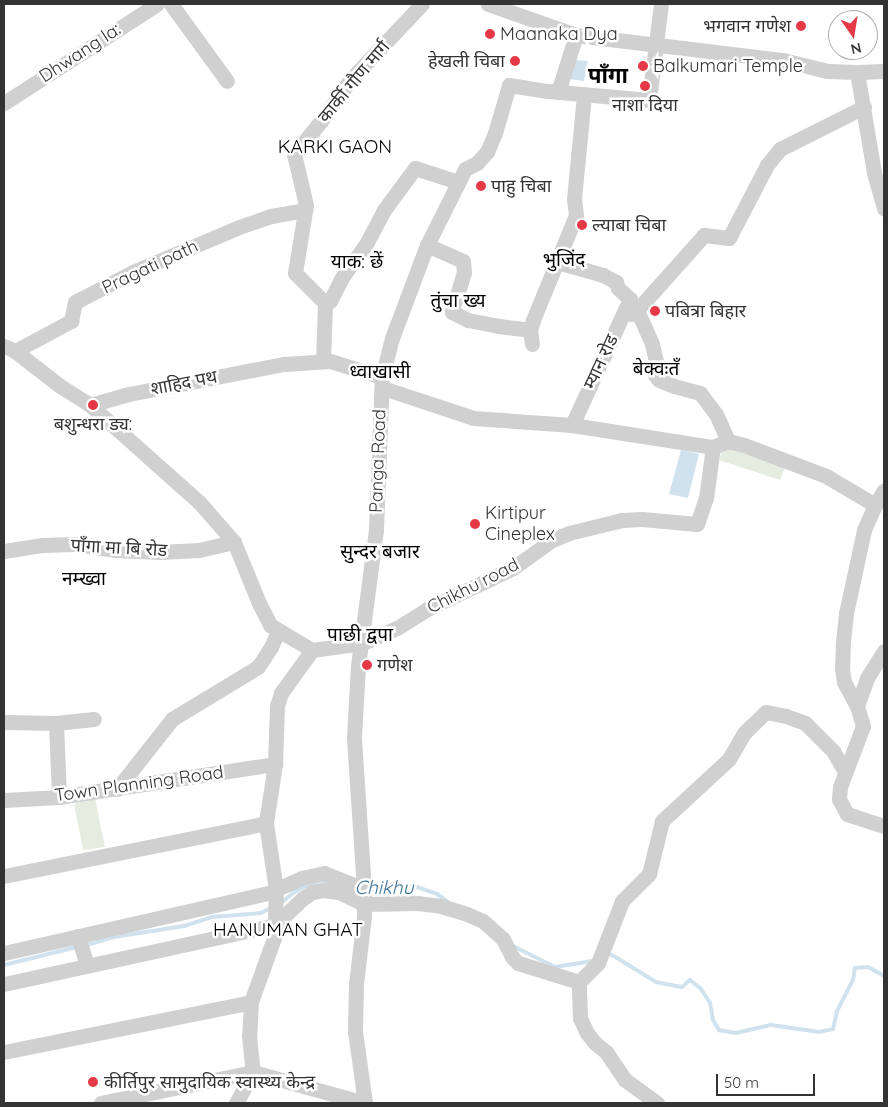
<!DOCTYPE html>
<html>
<head>
<meta charset="utf-8">
<style>
	body { margin:0 }
	#map { position:relative; width:888px; height:1107px; overflow:hidden; background:#fff; font-family:Quicksand,"Noto Sans Devanagari",sans-serif }
	div>[style] { position:absolute }
	[style*='--x'] { left:calc(var(--x)*1px); top:calc(var(--y)*1px); width:calc(var(--w)*1px); rotate:calc(var(--a)*1deg) }
	.green>* { inset:0; background:#e6ecdf }
	.water>* { inset:0; background:#cfe2ee }
	.stream>* { height:4px; margin:-2px; padding:0 2px; transform-origin:2px; border-radius:2px; background:#cfe2ee }
	.minor>* { height:15px; margin:-7.5px; padding:0 7.5px; transform-origin:7.5px; border-radius:7.5px; background:#d0d0d0 }
	.dots>* { width:14px; height:14px; translate:-50% -50%; box-sizing:border-box; border:2px solid #fff; border-radius:50% }
	span { translate:-50% -50%; white-space:nowrap; text-align:center; line-height:1.15; -webkit-text-stroke:5px #fff; paint-order:stroke }
	.poi-label { font-size:18px; color:#333 }
	.right { translate:-100% -50%; text-align:right }
	.left { translate:0 -50%; text-align:left }
	.street-label { font-size:18px; color:#333 }
	.neighbourhood-label { font-size:19px; color:#000 }
	.water-label { font-size:19px; color:#3f7597; font-style:italic }
	.district-label { font-size:22px; color:#000; font-weight:700 }
	.frame { position:absolute; inset:0; border:5px solid #333; pointer-events:none }
	.north { position:absolute; left:828px; top:10px; width:50px; height:50px; box-sizing:border-box; background:#fff; border:1px solid #adadad; border-radius:50%; rotate:167deg; font-size:14px; font-weight:700; line-height:20px; text-align:center; color:#333 }
	.north::after { content:''; display:block; margin:auto; width:18px; height:22px; background:#e63946; clip-path:polygon(50% 0,100% 100%,50% 72%,0 100%) }
	.scale { position:absolute; left:716px; top:1074px; width:99px; height:22px; box-sizing:border-box; border:2px solid #333; border-top:0; padding-left:6px; font-size:15px; line-height:18px; white-space:nowrap; color:#333; -webkit-text-stroke:4px #fff; paint-order:stroke }
</style>
</head>
<body>
<div id="map">
	<div class="green">
		<i style="clip-path:polygon(724px 446px,785px 467px,780px 480px,719px 460px)"></i>
		<i style="clip-path:polygon(95px 799px,105px 847px,83px 850px,74px 804px)"></i>
	</div>
	<div class="water">
		<i style="clip-path:polygon(574px 60px,588px 61px,584px 81px,569px 79px)"></i>
		<i style="clip-path:polygon(681px 450px,699px 454px,688px 498px,669px 494px)"></i>
	</div>
	<div class="stream">
		<i style="--x:367;--y:890;--w:5;--a:0"></i>
		<i style="--x:372;--y:890;--w:6;--a:-39"></i>
		<i style="--x:377;--y:886;--w:37;--a:0"></i>
		<i style="--x:414;--y:886;--w:24;--a:19"></i>
		<i style="--x:437;--y:894;--w:12;--a:35"></i>
		<i style="--x:280;--y:904;--w:17;--a:-40"></i>
		<i style="--x:293;--y:893;--w:14;--a:-30"></i>
		<i style="--x:305;--y:886;--w:16;--a:-18"></i>
		<i style="--x:320;--y:881;--w:13;--a:13"></i>
		<i style="--x:83;--y:946;--w:32;--a:-16"></i>
		<i style="--x:114;--y:937;--w:71;--a:-8.9"></i>
		<i style="--x:184;--y:926;--w:29;--a:-18"></i>
		<i style="--x:212;--y:917;--w:49;--a:-4.7"></i>
		<i style="--x:261;--y:913;--w:11;--a:-27"></i>
		<i style="--x:513;--y:946;--w:47;--a:26.6"></i>
		<i style="--x:555;--y:967;--w:38;--a:-9"></i>
		<i style="--x:606;--y:955;--w:3;--a:-45"></i>
		<i style="--x:608;--y:953;--w:10;--a:29"></i>
		<i style="--x:617;--y:958;--w:46;--a:31.6"></i>
		<i style="--x:656;--y:982;--w:26;--a:11"></i>
		<i style="--x:682;--y:987;--w:11;--a:-41"></i>
		<i style="--x:690;--y:980;--w:14;--a:39"></i>
		<i style="--x:701;--y:989;--w:17;--a:57"></i>
		<i style="--x:710;--y:1003;--w:17;--a:80"></i>
		<i style="--x:713;--y:1020;--w:12;--a:59"></i>
		<i style="--x:719;--y:1030;--w:17;--a:10"></i>
		<i style="--x:736;--y:1033;--w:36;--a:-13"></i>
		<i style="--x:771;--y:1025;--w:49;--a:8.3"></i>
		<i style="--x:819;--y:1032;--w:14;--a:-12"></i>
		<i style="--x:833;--y:1029;--w:18;--a:-77"></i>
		<i style="--x:837;--y:1011;--w:35;--a:-63"></i>
		<i style="--x:853;--y:980;--w:12;--a:-81"></i>
		<i style="--x:855;--y:968;--w:13;--a:-4"></i>
		<i style="--x:868;--y:967;--w:18;--a:29"></i>
		<i style="--x:4;--y:965;--w:75;--a:-13.9"></i>
	</div>
	<div class="minor">
		<i style="--x:171;--y:4;--w:95;--a:54"></i>
		<i style="--x:488;--y:4;--w:93;--a:19.4"></i>
		<i style="--x:576;--y:35;--w:209;--a:6.9"></i>
		<i style="--x:783;--y:60;--w:45;--a:14"></i>
		<i style="--x:827;--y:71;--w:30;--a:2"></i>
		<i style="--x:857;--y:72;--w:102;--a:80.4"></i>
		<i style="--x:874;--y:173;--w:37;--a:74"></i>
		<i style="--x:857;--y:72;--w:27;--a:-2"></i>
		<i style="--x:558;--y:92;--w:60;--a:-72.5"></i>
		<i style="--x:4;--y:103;--w:182;--a:-32.9"></i>
		<i style="--x:427;--y:245;--w:39;--a:24"></i>
		<i style="--x:463;--y:261;--w:11;--a:85"></i>
		<i style="--x:464;--y:272;--w:42;--a:106.7"></i>
		<i style="--x:452;--y:312;--w:18;--a:27"></i>
		<i style="--x:468;--y:320;--w:31;--a:11"></i>
		<i style="--x:498;--y:326;--w:32;--a:7"></i>
		<i style="--x:557;--y:262;--w:48;--a:15.8"></i>
		<i style="--x:603;--y:275;--w:15;--a:28"></i>
		<i style="--x:616;--y:282;--w:6;--a:72"></i>
		<i style="--x:618;--y:288;--w:16;--a:43"></i>
		<i style="--x:630;--y:299;--w:15;--a:82"></i>
		<i style="--x:632;--y:314;--w:6;--a:-39"></i>
		<i style="--x:637;--y:310;--w:37;--a:66"></i>
		<i style="--x:652;--y:344;--w:18;--a:77"></i>
		<i style="--x:656;--y:362;--w:13;--a:94"></i>
		<i style="--x:655;--y:375;--w:6;--a:51"></i>
		<i style="--x:659;--y:380;--w:16;--a:22"></i>
		<i style="--x:674;--y:386;--w:27;--a:15"></i>
		<i style="--x:700;--y:393;--w:26;--a:53"></i>
		<i style="--x:716;--y:414;--w:30;--a:66"></i>
		<i style="--x:325;--y:303;--w:5;--a:-22"></i>
		<i style="--x:330;--y:301;--w:25;--a:-63"></i>
		<i style="--x:341;--y:279;--w:43;--a:-54.5"></i>
		<i style="--x:366;--y:244;--w:38;--a:-62"></i>
		<i style="--x:384;--y:210;--w:52;--a:-53.6"></i>
		<i style="--x:415;--y:168;--w:45;--a:18"></i>
		<i style="--x:637;--y:310;--w:101;--a:-48.2"></i>
		<i style="--x:704;--y:235;--w:25;--a:7"></i>
		<i style="--x:729;--y:238;--w:82;--a:-62.5"></i>
		<i style="--x:767;--y:165;--w:21;--a:-51"></i>
		<i style="--x:780;--y:149;--w:94;--a:-26.6"></i>
		<i style="--x:532;--y:344;--w:14;--a:-98"></i>
		<i style="--x:530;--y:330;--w:10;--a:-73"></i>
		<i style="--x:533;--y:320;--w:113;--a:-67.7"></i>
		<i style="--x:576;--y:215;--w:16;--a:-97"></i>
		<i style="--x:574;--y:199;--w:104;--a:-84.5"></i>
		<i style="--x:4;--y:346;--w:12;--a:24"></i>
		<i style="--x:15;--y:351;--w:57;--a:37.9"></i>
		<i style="--x:60;--y:386;--w:36;--a:32"></i>
		<i style="--x:90;--y:405;--w:146;--a:41.7"></i>
		<i style="--x:199;--y:502;--w:53;--a:48.8"></i>
		<i style="--x:234;--y:542;--w:66;--a:67.7"></i>
		<i style="--x:259;--y:603;--w:25;--a:63"></i>
		<i style="--x:270;--y:625;--w:49;--a:30.8"></i>
		<i style="--x:312;--y:650;--w:51;--a:-7.8"></i>
		<i style="--x:363;--y:643;--w:37;--a:-24"></i>
		<i style="--x:397;--y:628;--w:36;--a:-32"></i>
		<i style="--x:427;--y:609;--w:95;--a:-25.5"></i>
		<i style="--x:513;--y:568;--w:48;--a:-35.7"></i>
		<i style="--x:552;--y:540;--w:18;--a:-22"></i>
		<i style="--x:569;--y:533;--w:55;--a:-13.8"></i>
		<i style="--x:622;--y:520;--w:20;--a:-3"></i>
		<i style="--x:642;--y:519;--w:55;--a:5.2"></i>
		<i style="--x:697;--y:524;--w:28;--a:-71"></i>
		<i style="--x:706;--y:498;--w:51;--a:-82.2"></i>
		<i style="--x:713;--y:447;--w:16;--a:-22"></i>
		<i style="--x:728;--y:441;--w:16;--a:14"></i>
		<i style="--x:744;--y:445;--w:88;--a:20.7"></i>
		<i style="--x:826;--y:476;--w:57;--a:30.6"></i>
		<i style="--x:875;--y:505;--w:17;--a:-59"></i>
		<i style="--x:15;--y:351;--w:64;--a:-28.2"></i>
		<i style="--x:71;--y:321;--w:19;--a:-78"></i>
		<i style="--x:75;--y:302;--w:65;--a:-27.3"></i>
		<i style="--x:133;--y:272;--w:115;--a:-23"></i>
		<i style="--x:239;--y:227;--w:34;--a:-19"></i>
		<i style="--x:271;--y:216;--w:35;--a:-10"></i>
		<i style="--x:323;--y:361;--w:58;--a:-88"></i>
		<i style="--x:325;--y:303;--w:42;--a:-135"></i>
		<i style="--x:295;--y:273;--w:69;--a:-80.8"></i>
		<i style="--x:306;--y:205;--w:52;--a:-103.2"></i>
		<i style="--x:294;--y:154;--w:43;--a:-50.7"></i>
		<i style="--x:321;--y:121;--w:52;--a:-54.5"></i>
		<i style="--x:351;--y:79;--w:103;--a:-46.6"></i>
		<i style="--x:383;--y:388;--w:95;--a:18.4"></i>
		<i style="--x:473;--y:418;--w:99;--a:4"></i>
		<i style="--x:572;--y:425;--w:143;--a:8.9"></i>
		<i style="--x:90;--y:405;--w:41;--a:-15.8"></i>
		<i style="--x:129;--y:394;--w:158;--a:-11"></i>
		<i style="--x:284;--y:364;--w:46;--a:-3.7"></i>
		<i style="--x:330;--y:361;--w:54;--a:17.1"></i>
		<i style="--x:572;--y:425;--w:139;--a:-65.3"></i>
		<i style="--x:875;--y:505;--w:27;--a:114"></i>
		<i style="--x:864;--y:530;--w:85;--a:102.2"></i>
		<i style="--x:846;--y:613;--w:29;--a:96"></i>
		<i style="--x:843;--y:642;--w:27;--a:92"></i>
		<i style="--x:842;--y:669;--w:13;--a:81"></i>
		<i style="--x:844;--y:682;--w:27;--a:62"></i>
		<i style="--x:857;--y:706;--w:21;--a:73"></i>
		<i style="--x:863;--y:726;--w:65;--a:110.7"></i>
		<i style="--x:840;--y:787;--w:12;--a:95"></i>
		<i style="--x:839;--y:799;--w:17;--a:62"></i>
		<i style="--x:847;--y:814;--w:39;--a:18"></i>
		<i style="--x:4;--y:551;--w:39;--a:-9"></i>
		<i style="--x:43;--y:545;--w:30;--a:-2"></i>
		<i style="--x:73;--y:544;--w:42;--a:8.1"></i>
		<i style="--x:115;--y:550;--w:45;--a:2.5"></i>
		<i style="--x:160;--y:552;--w:39;--a:-3"></i>
		<i style="--x:199;--y:550;--w:36;--a:-13"></i>
		<i style="--x:857;--y:706;--w:30;--a:-70"></i>
		<i style="--x:867;--y:678;--w:32;--a:-58"></i>
		<i style="--x:4;--y:722;--w:52;--a:1.1"></i>
		<i style="--x:275;--y:764;--w:58;--a:-88"></i>
		<i style="--x:277;--y:706;--w:14;--a:-73"></i>
		<i style="--x:281;--y:693;--w:53;--a:-54.2"></i>
		<i style="--x:117;--y:789;--w:89;--a:-51.8"></i>
		<i style="--x:172;--y:719;--w:100;--a:-31.2"></i>
		<i style="--x:258;--y:667;--w:24;--a:-57"></i>
		<i style="--x:271;--y:647;--w:17;--a:-66"></i>
		<i style="--x:59;--y:797;--w:74;--a:-92.3"></i>
		<i style="--x:56;--y:723;--w:38;--a:-6"></i>
		<i style="--x:4;--y:800;--w:55;--a:-3.1"></i>
		<i style="--x:59;--y:797;--w:219;--a:-8.7"></i>
		<i style="--x:275;--y:764;--w:60;--a:98.7"></i>
		<i style="--x:266;--y:823;--w:68;--a:81.5"></i>
		<i style="--x:276;--y:890;--w:35;--a:92"></i>
		<i style="--x:275;--y:925;--w:13;--a:94"></i>
		<i style="--x:274;--y:938;--w:68;--a:109.8"></i>
		<i style="--x:251;--y:1002;--w:34;--a:93"></i>
		<i style="--x:249;--y:1036;--w:36;--a:84"></i>
		<i style="--x:253;--y:1072;--w:155;--a:168.5"></i>
		<i style="--x:4;--y:876;--w:267;--a:-11.4"></i>
		<i style="--x:78;--y:936;--w:31;--a:73"></i>
		<i style="--x:4;--y:953;--w:271;--a:-12.8"></i>
		<i style="--x:268;--y:893;--w:36;--a:-24"></i>
		<i style="--x:301;--y:878;--w:24;--a:-12"></i>
		<i style="--x:324;--y:873;--w:43;--a:21.8"></i>
		<i style="--x:4;--y:984;--w:277;--a:-12.3"></i>
		<i style="--x:275;--y:925;--w:37;--a:-44"></i>
		<i style="--x:302;--y:899;--w:12;--a:-35"></i>
		<i style="--x:312;--y:892;--w:11;--a:-10"></i>
		<i style="--x:323;--y:890;--w:16;--a:7"></i>
		<i style="--x:339;--y:892;--w:28;--a:26"></i>
		<i style="--x:364;--y:904;--w:53;--a:-1.1"></i>
		<i style="--x:417;--y:903;--w:24;--a:7"></i>
		<i style="--x:441;--y:906;--w:27;--a:17"></i>
		<i style="--x:467;--y:914;--w:17;--a:24"></i>
		<i style="--x:483;--y:921;--w:27;--a:42"></i>
		<i style="--x:503;--y:939;--w:20;--a:63"></i>
		<i style="--x:512;--y:957;--w:8;--a:45"></i>
		<i style="--x:518;--y:963;--w:64;--a:17.3"></i>
		<i style="--x:4;--y:1052;--w:252;--a:-11.4"></i>
		<i style="--x:236;--y:1103;--w:35;--a:-61"></i>
		<i style="--x:253;--y:1072;--w:116;--a:15.5"></i>
		<i style="--x:365;--y:1103;--w:73;--a:-97.9"></i>
		<i style="--x:355;--y:1031;--w:47;--a:-88.8"></i>
		<i style="--x:356;--y:984;--w:68;--a:-83.3"></i>
		<i style="--x:364;--y:916;--w:27;--a:-90"></i>
		<i style="--x:364;--y:889;--w:152;--a:-93.8"></i>
		<i style="--x:354;--y:737;--w:71;--a:-86.8"></i>
		<i style="--x:358;--y:666;--w:137;--a:-82.5"></i>
		<i style="--x:376;--y:530;--w:153;--a:-87.8"></i>
		<i style="--x:382;--y:377;--w:40;--a:-75.6"></i>
		<i style="--x:392;--y:338;--w:99;--a:-69.4"></i>
		<i style="--x:427;--y:245;--w:85;--a:-63.4"></i>
		<i style="--x:465;--y:169;--w:13;--a:-27"></i>
		<i style="--x:477;--y:163;--w:15;--a:-48"></i>
		<i style="--x:487;--y:152;--w:21;--a:-67"></i>
		<i style="--x:495;--y:133;--w:50;--a:-73.7"></i>
		<i style="--x:509;--y:85;--w:39;--a:9"></i>
		<i style="--x:548;--y:91;--w:101;--a:5.1"></i>
		<i style="--x:649;--y:100;--w:97;--a:-82.9"></i>
		<i style="--x:657;--y:1103;--w:39;--a:-144"></i>
		<i style="--x:625;--y:1080;--w:34;--a:-124"></i>
		<i style="--x:606;--y:1052;--w:14;--a:-141"></i>
		<i style="--x:595;--y:1043;--w:13;--a:-129"></i>
		<i style="--x:587;--y:1033;--w:17;--a:-115"></i>
		<i style="--x:580;--y:1018;--w:36;--a:-92"></i>
		<i style="--x:579;--y:982;--w:27;--a:-45"></i>
		<i style="--x:598;--y:963;--w:66;--a:-68.8"></i>
		<i style="--x:622;--y:901;--w:38;--a:-45"></i>
		<i style="--x:649;--y:874;--w:55;--a:-76.2"></i>
		<i style="--x:662;--y:821;--w:91;--a:-42.8"></i>
		<i style="--x:729;--y:759;--w:30;--a:-60"></i>
		<i style="--x:744;--y:733;--w:30;--a:-44"></i>
		<i style="--x:766;--y:712;--w:20;--a:11"></i>
		<i style="--x:786;--y:716;--w:20;--a:20"></i>
		<i style="--x:805;--y:723;--w:40;--a:45"></i>
		<i style="--x:833;--y:751;--w:24;--a:60"></i>
	</div>
	<div class="dots">
		<i style="left:801px;top:26px;background:#e63946"></i>
		<i style="left:490px;top:34px;background:#e63946"></i>
		<i style="left:515px;top:61px;background:#e63946"></i>
		<i style="left:643px;top:66px;background:#e63946"></i>
		<i style="left:645px;top:86px;background:#e63946"></i>
		<i style="left:481px;top:186px;background:#e63946"></i>
		<i style="left:582px;top:225px;background:#e63946"></i>
		<i style="left:655px;top:311px;background:#e63946"></i>
		<i style="left:93px;top:405px;background:#e63946"></i>
		<i style="left:475px;top:524px;background:#e63946"></i>
		<i style="left:367px;top:665px;background:#e63946"></i>
		<i style="left:93px;top:1082px;background:#e63946"></i>
	</div>
	<div class="poi-label">
		<span class="right" style="left:791px;top:26px">भगवान गणेश</span>
		<span class="left" style="left:500px;top:34px">Maanaka Dya</span>
		<span class="right" style="left:505px;top:61px">हेखली चिबा</span>
		<span class="left" style="left:653px;top:66px">Balkumari Temple</span>
		<span style="left:645px;top:105px">नाशा दिया</span>
		<span class="left" style="left:491px;top:186px">पाहु चिबा</span>
		<span class="left" style="left:592px;top:225px">ल्याबा चिबा</span>
		<span class="left" style="left:665px;top:311px">पबित्रा बिहार</span>
		<span style="left:93px;top:424px">बशुन्धरा ड्य:</span>
		<span class="left" style="left:485px;top:524px">Kirtipur<br>Cineplex</span>
		<span class="left" style="left:377px;top:665px">गणेश</span>
		<span class="left" style="left:104px;top:1082px">कीर्तिपुर सामुदायिक स्वास्थ्य केन्द्र</span>
	</div>
	<div class="street-label">
		<span style="left:80px;top:53px;rotate:-33deg">Dhwang la:</span>
		<span style="left:354px;top:82px;rotate:-50deg">कार्की गौण मार्ग</span>
		<span style="left:150px;top:267px;rotate:-25deg">Pragati path</span>
		<span style="left:601px;top:362px;rotate:-65deg">म्यान रोड</span>
		<span style="left:184px;top:383px;rotate:-11deg">शाहिद पथ</span>
		<span style="left:378px;top:461px;rotate:-88deg">Panga Road</span>
		<span style="left:119px;top:548px;rotate:3deg">पाँगा मा बि रोड</span>
		<span style="left:473px;top:586px;rotate:-27deg">Chikhu road</span>
		<span style="left:139px;top:784px;rotate:-8deg">Town Planning Road</span>
	</div>
	<div class="neighbourhood-label">
		<span style="left:335px;top:147px">KARKI GAON</span>
		<span style="left:564px;top:260px">भुजिंद</span>
		<span style="left:357px;top:262px">याक: छें</span>
		<span style="left:458px;top:301px">तुंचा ख्य</span>
		<span style="left:656px;top:369px">बेक्वःतँ</span>
		<span style="left:380px;top:372px">ध्वाखासी</span>
		<span style="left:380px;top:552px">सुन्दर बजार</span>
		<span style="left:84px;top:579px">नम्ख्वा</span>
		<span style="left:360px;top:635px">पाछी द्वपा</span>
		<span style="left:288px;top:930px">HANUMAN GHAT</span>
	</div>
	<div class="water-label">
		<span style="left:384px;top:888px">Chikhu</span>
	</div>
	<div class="district-label">
		<span style="left:608px;top:76px">पाँगा</span>
	</div>
	<div class="frame"></div>
	<div class="north">N</div>
	<div class="scale">50 m</div>
</div>
</body>
</html>
